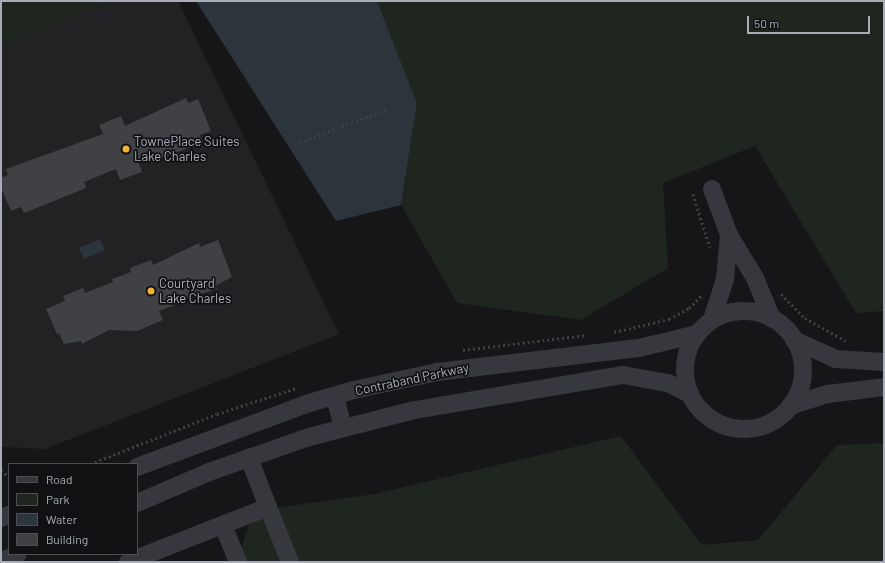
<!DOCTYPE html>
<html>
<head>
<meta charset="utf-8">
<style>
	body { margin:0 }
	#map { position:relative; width:885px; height:563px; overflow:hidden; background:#161618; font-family:Barlow,sans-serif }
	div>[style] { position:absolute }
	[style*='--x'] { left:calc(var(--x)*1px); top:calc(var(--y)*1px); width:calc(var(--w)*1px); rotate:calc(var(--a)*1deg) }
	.built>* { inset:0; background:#222225 }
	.green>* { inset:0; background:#1e261f }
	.water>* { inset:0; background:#2c353c }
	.building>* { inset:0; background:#404145 }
	.path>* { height:2.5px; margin-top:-1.25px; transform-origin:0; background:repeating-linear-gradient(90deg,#3d3f44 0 2px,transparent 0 5px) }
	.minor>* { height:18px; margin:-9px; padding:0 9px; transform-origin:9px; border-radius:9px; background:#37383d }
	.minor>.ring { margin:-9px; padding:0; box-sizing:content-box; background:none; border:18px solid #37383d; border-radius:50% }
	.dots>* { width:11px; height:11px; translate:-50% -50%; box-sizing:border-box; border:2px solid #111113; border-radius:50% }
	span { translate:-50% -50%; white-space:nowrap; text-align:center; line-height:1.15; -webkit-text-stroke:3.5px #111113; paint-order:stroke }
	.poi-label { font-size:13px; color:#a8adb8 }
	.left { translate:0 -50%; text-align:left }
	.street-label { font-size:13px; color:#a8adb8 }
	.frame { position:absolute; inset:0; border:2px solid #a8adb8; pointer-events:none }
	.legend { position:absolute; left:8px; top:463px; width:130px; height:92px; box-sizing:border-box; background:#111113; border:1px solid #4d4f55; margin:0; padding:5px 7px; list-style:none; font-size:12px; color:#a8adb8 }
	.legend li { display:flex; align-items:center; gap:8px; height:20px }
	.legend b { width:20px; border:1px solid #4d4f55 }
	.scale { position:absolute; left:747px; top:16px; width:123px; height:18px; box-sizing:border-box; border:2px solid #a8adb8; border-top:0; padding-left:5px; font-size:12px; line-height:14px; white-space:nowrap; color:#a8adb8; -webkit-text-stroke:3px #111113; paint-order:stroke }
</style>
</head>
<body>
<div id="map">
	<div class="built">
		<i style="clip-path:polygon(111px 1px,178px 1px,339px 334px,45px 449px,1px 447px,1px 46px)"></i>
	</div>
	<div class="green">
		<i style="clip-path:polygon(1px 1px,111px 1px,1px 46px)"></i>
		<i style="clip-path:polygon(377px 1px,884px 1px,884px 311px,856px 313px,755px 146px,663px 183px,668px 268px,581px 320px,457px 303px,401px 205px,417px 103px)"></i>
		<i style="clip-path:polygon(621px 436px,702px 545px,758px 540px,837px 445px,884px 443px,884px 562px,236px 562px,254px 511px,374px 494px)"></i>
	</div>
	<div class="water">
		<i style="clip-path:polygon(196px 1px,377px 1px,417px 103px,401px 205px,336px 221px)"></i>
		<i style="clip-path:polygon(100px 239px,105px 250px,84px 259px,79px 248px)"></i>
	</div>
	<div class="building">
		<i style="clip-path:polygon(186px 98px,188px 103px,198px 99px,211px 131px,200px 135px,203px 142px,151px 163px,148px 156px,138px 161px,142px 172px,120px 180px,116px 169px,84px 182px,86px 188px,24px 213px,21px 207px,11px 211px,1px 187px,1px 178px,8px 175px,6px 169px,103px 134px,99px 125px,121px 116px,125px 126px)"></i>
		<i style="clip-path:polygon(218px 240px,232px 277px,215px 286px,217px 289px,177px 301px,178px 304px,159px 311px,163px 320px,137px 331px,109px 330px,82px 344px,81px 341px,64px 344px,59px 333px,57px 334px,46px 309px,65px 301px,63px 296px,83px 288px,85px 293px,113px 282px,112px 279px,131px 272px,130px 268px,151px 260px,153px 265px,199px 243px,200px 247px)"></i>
	</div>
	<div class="path">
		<i style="--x:295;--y:144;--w:99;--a:-20.6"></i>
		<i style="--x:693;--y:194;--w:56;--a:72.2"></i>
		<i style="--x:781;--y:294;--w:34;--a:45"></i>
		<i style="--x:805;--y:318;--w:49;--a:29.2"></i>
		<i style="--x:614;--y:332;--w:57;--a:-13.3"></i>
		<i style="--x:669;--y:319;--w:23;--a:-29"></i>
		<i style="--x:689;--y:308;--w:17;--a:-45"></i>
		<i style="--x:463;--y:350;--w:125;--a:-6.9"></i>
		<i style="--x:90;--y:464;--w:136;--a:-21.5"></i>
		<i style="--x:217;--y:414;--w:83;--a:-18.2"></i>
		<i style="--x:1;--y:470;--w:11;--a:41"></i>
	</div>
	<div class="minor">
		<i style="--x:712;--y:189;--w:49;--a:69.7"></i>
		<i class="ring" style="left:685px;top:311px;width:100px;height:100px"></i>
		<i style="--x:712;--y:320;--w:43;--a:-72.4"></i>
		<i style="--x:725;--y:279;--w:44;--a:-84.8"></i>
		<i style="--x:729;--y:235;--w:50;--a:58.8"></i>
		<i style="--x:755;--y:278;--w:44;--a:67.5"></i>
		<i style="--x:794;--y:340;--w:46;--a:24.3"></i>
		<i style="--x:836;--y:359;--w:48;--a:3.6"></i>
		<i style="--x:335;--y:396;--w:33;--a:76"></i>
		<i style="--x:790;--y:406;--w:40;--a:-18"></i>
		<i style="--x:828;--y:394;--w:56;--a:-7.1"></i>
		<i style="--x:137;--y:467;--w:180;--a:-20.4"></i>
		<i style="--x:306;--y:404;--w:50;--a:-16.3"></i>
		<i style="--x:354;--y:390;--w:85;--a:-12.2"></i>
		<i style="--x:437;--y:372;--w:203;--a:-6.8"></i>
		<i style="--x:639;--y:348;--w:60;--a:-13.6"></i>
		<i style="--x:137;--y:503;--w:78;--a:-23.3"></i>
		<i style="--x:209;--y:472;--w:106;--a:-19.3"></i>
		<i style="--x:309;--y:437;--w:109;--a:-14.3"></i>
		<i style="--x:415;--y:410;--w:211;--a:-9.6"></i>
		<i style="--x:623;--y:375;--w:46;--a:10.1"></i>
		<i style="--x:668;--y:383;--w:25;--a:27"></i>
		<i style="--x:268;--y:507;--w:59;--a:68.2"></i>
		<i style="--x:1;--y:518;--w:9;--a:-21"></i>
		<i style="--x:223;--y:525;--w:40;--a:68"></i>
		<i style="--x:1;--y:561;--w:18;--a:-22"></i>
		<i style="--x:128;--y:562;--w:150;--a:-21.4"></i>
		<i style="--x:268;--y:507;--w:53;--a:-111.2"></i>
	</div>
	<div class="dots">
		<i style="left:126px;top:149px;background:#f2b134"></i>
		<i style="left:151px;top:291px;background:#f2b134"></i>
	</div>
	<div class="poi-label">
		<span class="left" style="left:134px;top:149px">TownePlace Suites<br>Lake Charles</span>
		<span class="left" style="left:159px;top:291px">Courtyard<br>Lake Charles</span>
	</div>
	<div class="street-label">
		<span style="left:412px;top:379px;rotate:-12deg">Contraband Parkway</span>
	</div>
	<div class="frame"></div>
	<ul class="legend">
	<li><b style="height:5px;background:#37383d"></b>Road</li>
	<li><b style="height:11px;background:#1e261f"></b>Park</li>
	<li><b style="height:11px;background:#2c353c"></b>Water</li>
	<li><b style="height:11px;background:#404145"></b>Building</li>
	</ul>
	<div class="scale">50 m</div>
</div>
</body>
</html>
